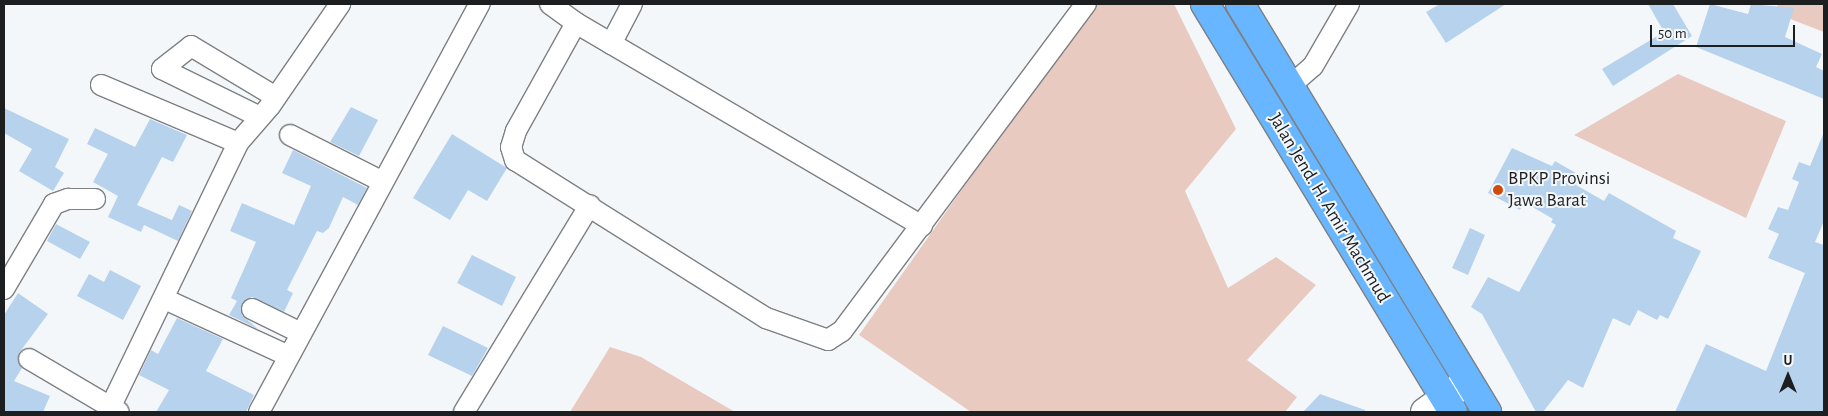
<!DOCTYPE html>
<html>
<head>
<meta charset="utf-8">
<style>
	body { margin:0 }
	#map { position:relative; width:1828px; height:416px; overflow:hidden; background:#f4f7fa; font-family:"Alegreya Sans",sans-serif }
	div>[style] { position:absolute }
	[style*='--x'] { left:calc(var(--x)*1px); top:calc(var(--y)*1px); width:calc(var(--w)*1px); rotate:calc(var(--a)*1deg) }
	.green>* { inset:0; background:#e8cac0 }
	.building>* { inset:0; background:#b7d2ed }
	.roads { filter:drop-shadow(1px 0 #7e8083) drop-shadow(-1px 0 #7e8083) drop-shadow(0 1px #7e8083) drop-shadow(0 -1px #7e8083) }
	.street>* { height:20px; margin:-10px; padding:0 10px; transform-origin:10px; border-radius:10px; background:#fff }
	.secondary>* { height:28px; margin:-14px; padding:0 14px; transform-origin:14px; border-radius:14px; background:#fff }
	.highway>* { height:28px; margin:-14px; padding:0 14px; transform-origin:14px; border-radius:14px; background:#67b6ff }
	.dots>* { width:14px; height:14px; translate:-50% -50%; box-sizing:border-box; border:2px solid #f4f7fa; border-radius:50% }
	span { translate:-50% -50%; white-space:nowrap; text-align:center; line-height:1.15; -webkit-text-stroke:4px #f4f7fa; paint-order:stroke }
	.poi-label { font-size:19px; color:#1d1e1f }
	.left { translate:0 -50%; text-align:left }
	.street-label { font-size:19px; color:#1d1e1f }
	.frame { position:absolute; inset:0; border:5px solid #1d1e1f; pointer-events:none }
	.north { position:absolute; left:1763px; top:351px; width:50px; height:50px; -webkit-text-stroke:4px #f4f7fa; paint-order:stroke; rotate:0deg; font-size:14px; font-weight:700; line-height:20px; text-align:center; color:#1d1e1f }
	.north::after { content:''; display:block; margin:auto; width:18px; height:22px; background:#1d1e1f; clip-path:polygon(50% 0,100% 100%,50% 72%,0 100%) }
	.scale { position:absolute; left:1650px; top:25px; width:145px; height:22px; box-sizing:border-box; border:2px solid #1d1e1f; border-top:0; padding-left:6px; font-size:15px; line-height:18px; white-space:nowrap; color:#1d1e1f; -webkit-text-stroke:4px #f4f7fa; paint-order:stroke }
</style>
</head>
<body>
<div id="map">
	<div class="green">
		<i style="clip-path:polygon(1093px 4px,1174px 4px,1236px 129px,1185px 191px,1228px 288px,1276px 257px,1316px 285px,1247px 360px,1297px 397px,1285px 412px,971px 412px,859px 335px)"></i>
		<i style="clip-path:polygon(1778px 4px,1824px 4px,1824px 32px,1775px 13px)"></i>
		<i style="clip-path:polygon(1678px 74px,1786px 121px,1746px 218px,1574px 135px)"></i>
		<i style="clip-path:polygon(610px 347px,641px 357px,735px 412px,570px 412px)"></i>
	</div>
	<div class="building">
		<i style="clip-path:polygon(1440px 4px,1506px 4px,1446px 43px,1426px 12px)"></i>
		<i style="clip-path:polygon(1648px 4px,1673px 4px,1692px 36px,1613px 86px,1602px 69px,1664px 32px)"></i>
		<i style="clip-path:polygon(1710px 4px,1748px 14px,1751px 4px,1794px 8px,1785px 37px,1822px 54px,1816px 67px,1824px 71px,1824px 99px,1696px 47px)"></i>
		<i style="clip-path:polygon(351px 107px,378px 120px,359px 156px,330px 142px)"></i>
		<i style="clip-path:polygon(4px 108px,69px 139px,55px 167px,64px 173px,53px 191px,19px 171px,32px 149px,4px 133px)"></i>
		<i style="clip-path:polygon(150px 119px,187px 135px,173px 162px,162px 157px,137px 205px,172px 220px,179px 205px,192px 211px,178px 241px,144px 225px,141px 232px,108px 217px,118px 196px,93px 182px,108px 154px,87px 144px,95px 128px,135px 147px)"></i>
		<i style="clip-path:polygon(1824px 132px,1824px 221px,1815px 242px,1824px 245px,1824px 412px,1675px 412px,1706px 344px,1766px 371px,1805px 273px,1768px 258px,1779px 234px,1768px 229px,1778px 207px,1788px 210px,1799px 182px,1792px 179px,1799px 162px,1810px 166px)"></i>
		<i style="clip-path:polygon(452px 134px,507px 168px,487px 201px,468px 190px,450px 220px,413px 198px)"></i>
		<i style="clip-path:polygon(1512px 148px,1552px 166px,1555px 161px,1581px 176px,1576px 185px,1604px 201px,1609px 193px,1676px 231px,1673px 238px,1701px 251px,1668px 319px,1660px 315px,1657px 320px,1638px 310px,1630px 326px,1613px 318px,1583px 388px,1568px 380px,1543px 412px,1536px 412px,1482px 314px,1471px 307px,1488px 277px,1519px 292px,1556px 225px,1551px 222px,1553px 219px,1524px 202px,1520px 210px,1488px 193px)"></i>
		<i style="clip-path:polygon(293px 150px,367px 188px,358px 205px,343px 197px,329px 228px,323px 233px,317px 231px,287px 290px,293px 293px,284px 312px,252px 297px,242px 303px,242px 315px,258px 329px,229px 315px,237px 301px,231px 298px,256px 242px,230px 231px,242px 203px,294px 225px,311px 186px,282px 173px)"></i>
		<i style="clip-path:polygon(56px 224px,90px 242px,80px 259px,47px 241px)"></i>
		<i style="clip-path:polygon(1470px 228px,1485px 235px,1468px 275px,1452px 268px)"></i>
		<i style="clip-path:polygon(472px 255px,516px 277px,502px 306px,457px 283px)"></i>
		<i style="clip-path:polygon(110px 270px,141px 286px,123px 320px,77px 296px,89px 274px,104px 282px)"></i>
		<i style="clip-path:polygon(18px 293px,48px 314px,19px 353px,22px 368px,14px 381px,50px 396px,43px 412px,4px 412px,4px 315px)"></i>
		<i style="clip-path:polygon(177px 318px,223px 339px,206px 371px,254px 395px,246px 412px,156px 412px,169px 390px,139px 375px,151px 350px,158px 354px)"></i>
		<i style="clip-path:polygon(443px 326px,488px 348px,472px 376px,428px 355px)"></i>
		<i style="clip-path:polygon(1320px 394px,1365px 410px,1365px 412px,1303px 412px)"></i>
	</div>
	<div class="roads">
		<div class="street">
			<i style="--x:550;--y:4;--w:32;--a:36"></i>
			<i style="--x:576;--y:23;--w:401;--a:30.4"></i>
			<i style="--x:576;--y:23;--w:124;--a:119.1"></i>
			<i style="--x:516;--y:131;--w:17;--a:107"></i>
			<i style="--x:511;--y:147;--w:14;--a:73"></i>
			<i style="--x:515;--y:160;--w:297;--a:32.2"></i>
			<i style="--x:766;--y:318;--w:66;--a:19.5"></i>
			<i style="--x:828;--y:340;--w:17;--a:-33"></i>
			<i style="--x:842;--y:331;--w:408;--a:-53.3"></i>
			<i style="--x:611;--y:44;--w:45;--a:-62.3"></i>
			<i style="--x:101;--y:85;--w:149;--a:22.9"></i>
			<i style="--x:1290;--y:86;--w:30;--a:-41"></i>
			<i style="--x:1313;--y:66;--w:72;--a:-59.9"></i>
			<i style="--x:260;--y:117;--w:109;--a:-153.9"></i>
			<i style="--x:162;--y:69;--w:37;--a:-38"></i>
			<i style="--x:191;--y:46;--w:99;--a:31"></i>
			<i style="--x:290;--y:135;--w:104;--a:26.8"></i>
			<i style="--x:4;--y:289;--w:99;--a:-59.5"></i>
			<i style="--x:54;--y:204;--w:15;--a:-20"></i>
			<i style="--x:68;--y:199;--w:27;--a:0"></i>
			<i style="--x:171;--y:302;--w:128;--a:24.6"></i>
			<i style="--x:252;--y:309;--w:55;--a:26.1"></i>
			<i style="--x:29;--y:359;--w:104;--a:30.5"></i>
			<i style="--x:110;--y:408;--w:294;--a:-64.2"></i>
			<i style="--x:238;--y:143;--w:49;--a:-49.1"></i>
			<i style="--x:270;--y:106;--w:124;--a:-55.5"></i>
			<i style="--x:259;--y:412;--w:464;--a:-61.6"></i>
			<i style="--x:464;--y:412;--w:242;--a:-58.7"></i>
		</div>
		<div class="secondary">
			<i style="--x:1425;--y:412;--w:48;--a:-35.7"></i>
		</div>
		<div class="highway">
			<i style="--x:1205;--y:4;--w:477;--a:58.7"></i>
			<i style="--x:1240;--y:4;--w:477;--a:58.8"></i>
		</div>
	</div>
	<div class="dots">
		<i style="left:1498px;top:190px;background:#d04a0c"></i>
	</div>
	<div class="poi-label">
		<span class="left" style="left:1508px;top:190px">BPKP Provinsi<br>Jawa Barat</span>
	</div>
	<div class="street-label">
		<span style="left:1329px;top:208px;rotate:59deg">Jalan Jend. H. Amir Machmud</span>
	</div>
	<div class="frame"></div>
	<div class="north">U</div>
	<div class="scale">50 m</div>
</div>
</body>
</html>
